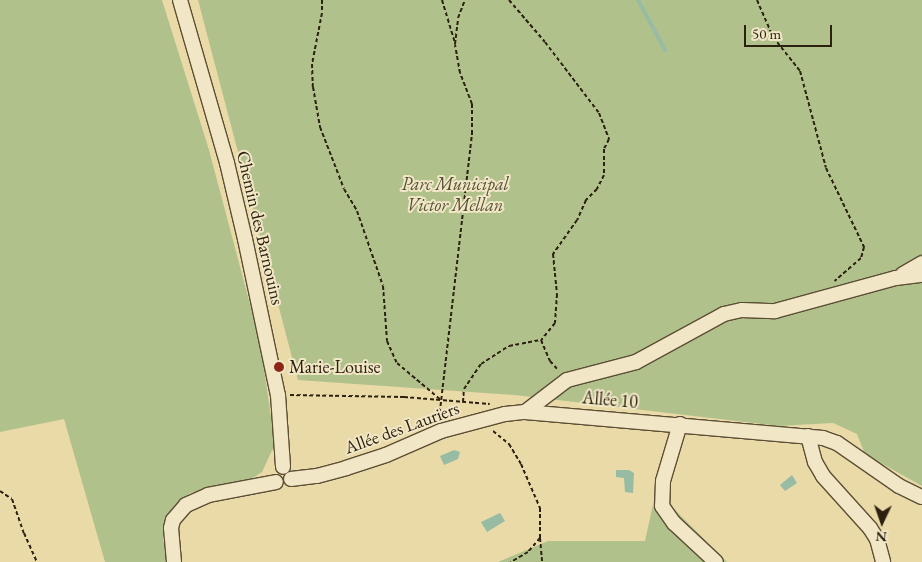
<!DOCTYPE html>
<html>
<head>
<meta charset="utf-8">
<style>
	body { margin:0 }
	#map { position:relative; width:922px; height:562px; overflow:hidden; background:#eadaa8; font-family:"EB Garamond",serif }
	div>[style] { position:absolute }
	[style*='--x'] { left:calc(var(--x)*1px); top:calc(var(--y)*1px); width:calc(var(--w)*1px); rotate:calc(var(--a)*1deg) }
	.green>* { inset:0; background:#b1c18c }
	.water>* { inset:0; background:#98bba4 }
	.stream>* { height:4px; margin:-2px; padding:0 2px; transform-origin:2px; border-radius:2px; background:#98bba4 }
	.path>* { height:2px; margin-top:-1px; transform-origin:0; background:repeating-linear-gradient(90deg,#2c200f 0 4px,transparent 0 6.5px) }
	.roads { filter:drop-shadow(1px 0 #5c4e35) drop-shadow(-1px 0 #5c4e35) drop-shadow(0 1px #5c4e35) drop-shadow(0 -1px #5c4e35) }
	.minor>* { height:14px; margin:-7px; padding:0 7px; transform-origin:7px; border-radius:7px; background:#f1e7c6 }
	.dots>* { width:14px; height:14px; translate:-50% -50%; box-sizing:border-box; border:2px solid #f1e7c6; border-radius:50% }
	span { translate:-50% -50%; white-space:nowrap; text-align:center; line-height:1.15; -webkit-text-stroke:4px #f1e7c6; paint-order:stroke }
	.park-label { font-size:18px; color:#545034; font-style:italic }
	.street-label { font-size:18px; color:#2c200f }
	.poi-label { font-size:18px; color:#2c200f }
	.left { translate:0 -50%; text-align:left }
	.north { position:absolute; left:857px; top:497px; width:50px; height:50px; -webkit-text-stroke:4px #f1e7c6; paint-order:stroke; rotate:183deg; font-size:14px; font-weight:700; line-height:20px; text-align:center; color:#2c200f }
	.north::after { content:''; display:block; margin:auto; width:18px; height:22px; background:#2c200f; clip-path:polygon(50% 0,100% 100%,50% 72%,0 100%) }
	.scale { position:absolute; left:744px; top:25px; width:88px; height:22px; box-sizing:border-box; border:2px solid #2c200f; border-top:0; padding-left:6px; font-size:15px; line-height:18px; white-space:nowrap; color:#2c200f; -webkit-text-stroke:4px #f1e7c6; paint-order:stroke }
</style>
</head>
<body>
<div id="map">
	<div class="green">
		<i style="clip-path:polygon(0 0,162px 0,209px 150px,260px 342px,275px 444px,262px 472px,248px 481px,190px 493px,169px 514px,163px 537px,167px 562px,105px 562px,64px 419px,0 432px)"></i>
		<i style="clip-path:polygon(198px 0,922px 0,922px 486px,865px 454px,857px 434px,833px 423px,778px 426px,515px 395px,298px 380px)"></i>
		<i style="clip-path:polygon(656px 491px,727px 562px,498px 562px,548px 541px,645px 541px)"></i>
	</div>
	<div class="water">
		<i style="clip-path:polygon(454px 450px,460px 452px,458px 459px,444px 465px,440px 456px)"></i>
		<i style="clip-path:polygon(616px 470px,629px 470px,634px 473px,633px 493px,625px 492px,624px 478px,616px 477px)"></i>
		<i style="clip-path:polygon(792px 475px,797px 483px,785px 491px,780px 485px)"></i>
		<i style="clip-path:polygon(500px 513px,505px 521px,487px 532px,481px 522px)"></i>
	</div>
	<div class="stream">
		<i style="--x:638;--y:0;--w:57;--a:61.6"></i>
	</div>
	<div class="path">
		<i style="--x:322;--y:0;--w:13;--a:90"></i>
		<i style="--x:322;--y:13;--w:52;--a:101.1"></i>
		<i style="--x:312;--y:64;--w:23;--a:88"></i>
		<i style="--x:313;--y:87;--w:41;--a:80.1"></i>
		<i style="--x:320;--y:127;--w:66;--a:68.8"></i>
		<i style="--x:344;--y:189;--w:26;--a:59"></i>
		<i style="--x:357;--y:211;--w:79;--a:70.9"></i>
		<i style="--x:383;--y:286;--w:55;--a:85.8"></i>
		<i style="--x:387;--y:341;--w:24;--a:66"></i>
		<i style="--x:397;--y:363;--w:57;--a:40.1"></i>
		<i style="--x:442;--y:0;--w:45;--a:73.2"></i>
		<i style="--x:509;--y:0;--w:55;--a:49.4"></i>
		<i style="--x:545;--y:42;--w:89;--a:52.7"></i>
		<i style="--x:599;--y:113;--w:28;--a:69"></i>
		<i style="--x:609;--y:139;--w:11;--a:117"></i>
		<i style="--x:604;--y:149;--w:26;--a:90"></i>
		<i style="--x:604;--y:175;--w:16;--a:117"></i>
		<i style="--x:597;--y:189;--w:16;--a:135"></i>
		<i style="--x:586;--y:200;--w:22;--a:114"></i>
		<i style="--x:577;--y:220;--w:42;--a:125.2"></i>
		<i style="--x:553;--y:254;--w:40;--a:84.3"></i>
		<i style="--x:557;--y:294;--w:29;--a:94"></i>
		<i style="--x:555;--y:323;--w:22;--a:129"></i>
		<i style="--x:541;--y:340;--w:23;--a:67"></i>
		<i style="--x:550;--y:361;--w:13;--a:48"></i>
		<i style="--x:757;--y:0;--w:40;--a:66.6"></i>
		<i style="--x:773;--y:37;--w:43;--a:51.5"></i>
		<i style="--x:800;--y:71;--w:100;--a:75"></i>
		<i style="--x:826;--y:168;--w:88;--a:64.3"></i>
		<i style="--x:864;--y:247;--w:11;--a:105"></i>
		<i style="--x:861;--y:258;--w:35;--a:139"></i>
		<i style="--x:290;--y:395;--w:114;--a:1"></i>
		<i style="--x:404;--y:397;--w:86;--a:4.7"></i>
		<i style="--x:463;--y:402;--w:13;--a:-86"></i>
		<i style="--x:464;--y:389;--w:30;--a:-56"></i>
		<i style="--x:481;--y:364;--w:33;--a:-33"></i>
		<i style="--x:509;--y:346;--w:33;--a:-11"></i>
		<i style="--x:439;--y:419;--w:287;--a:-83.4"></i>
		<i style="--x:472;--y:134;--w:30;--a:-90"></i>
		<i style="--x:472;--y:104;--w:33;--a:-111"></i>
		<i style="--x:460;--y:73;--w:29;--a:-100"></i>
		<i style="--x:455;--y:44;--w:26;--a:-83"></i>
		<i style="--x:458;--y:18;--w:19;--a:-69"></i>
		<i style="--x:493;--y:431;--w:21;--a:39"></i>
		<i style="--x:509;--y:444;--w:23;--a:59"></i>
		<i style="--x:521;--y:464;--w:48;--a:66.6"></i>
		<i style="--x:540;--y:508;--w:30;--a:90"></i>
		<i style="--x:540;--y:538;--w:18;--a:131"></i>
		<i style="--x:528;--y:552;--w:20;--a:150"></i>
		<i style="--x:0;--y:491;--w:14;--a:34"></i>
		<i style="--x:12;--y:499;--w:36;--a:71"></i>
		<i style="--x:24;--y:533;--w:32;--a:66"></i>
		<i style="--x:540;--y:538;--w:24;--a:85"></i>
	</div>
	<div class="roads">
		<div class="minor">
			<i style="--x:180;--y:0;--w:170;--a:73.9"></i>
			<i style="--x:227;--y:163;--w:78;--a:76.7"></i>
			<i style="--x:245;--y:239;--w:159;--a:78.1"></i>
			<i style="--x:278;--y:395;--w:72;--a:86"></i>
			<i style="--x:903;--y:274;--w:22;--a:-30"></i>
			<i style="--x:525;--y:412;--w:53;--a:-37.3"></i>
			<i style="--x:567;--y:380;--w:71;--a:-14.6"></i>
			<i style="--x:636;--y:362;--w:100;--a:-28.6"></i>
			<i style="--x:724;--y:314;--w:18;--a:-13"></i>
			<i style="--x:742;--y:310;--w:33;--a:2"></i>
			<i style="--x:775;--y:311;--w:125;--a:-15.3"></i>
			<i style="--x:896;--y:278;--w:26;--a:-7"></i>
			<i style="--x:680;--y:424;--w:59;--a:106.6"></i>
			<i style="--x:663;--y:481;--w:25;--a:92"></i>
			<i style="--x:662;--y:506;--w:21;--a:55"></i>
			<i style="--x:674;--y:523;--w:57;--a:42.9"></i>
			<i style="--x:808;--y:436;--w:27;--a:75"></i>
			<i style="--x:815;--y:462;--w:16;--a:60"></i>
			<i style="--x:823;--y:476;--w:70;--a:47.9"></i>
			<i style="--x:870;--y:528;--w:13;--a:58"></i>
			<i style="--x:877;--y:539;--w:24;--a:75"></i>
			<i style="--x:291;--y:479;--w:26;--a:-7"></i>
			<i style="--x:317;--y:476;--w:30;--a:-15"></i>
			<i style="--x:346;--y:468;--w:42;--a:-18"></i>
			<i style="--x:386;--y:455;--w:60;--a:-23.6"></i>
			<i style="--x:441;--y:431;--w:66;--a:-14.9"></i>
			<i style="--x:505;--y:414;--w:20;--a:-6"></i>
			<i style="--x:525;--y:412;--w:299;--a:5"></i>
			<i style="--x:823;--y:438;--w:15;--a:20"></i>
			<i style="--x:837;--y:443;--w:75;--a:34.7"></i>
			<i style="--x:899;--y:486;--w:25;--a:26"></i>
			<i style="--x:174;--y:562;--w:34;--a:-95"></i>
			<i style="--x:171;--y:528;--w:8;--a:-76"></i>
			<i style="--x:173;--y:520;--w:20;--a:-49"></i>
			<i style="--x:186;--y:505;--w:24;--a:-24"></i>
			<i style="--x:208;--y:495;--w:69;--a:-10.8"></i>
		</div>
	</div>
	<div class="dots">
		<i style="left:279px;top:367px;background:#8f2418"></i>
	</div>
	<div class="park-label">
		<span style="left:455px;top:195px">Parc Municipal<br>Victor Mellan</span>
	</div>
	<div class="street-label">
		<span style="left:260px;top:228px;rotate:77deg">Chemin des Barnouins</span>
		<span style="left:610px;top:400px;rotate:5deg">Allée 10</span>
		<span style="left:402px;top:428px;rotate:-20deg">Allée des Lauriers</span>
	</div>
	<div class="poi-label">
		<span class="left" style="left:289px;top:367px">Marie-Louise</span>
	</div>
	<div class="north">N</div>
	<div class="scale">50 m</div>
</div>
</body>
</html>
